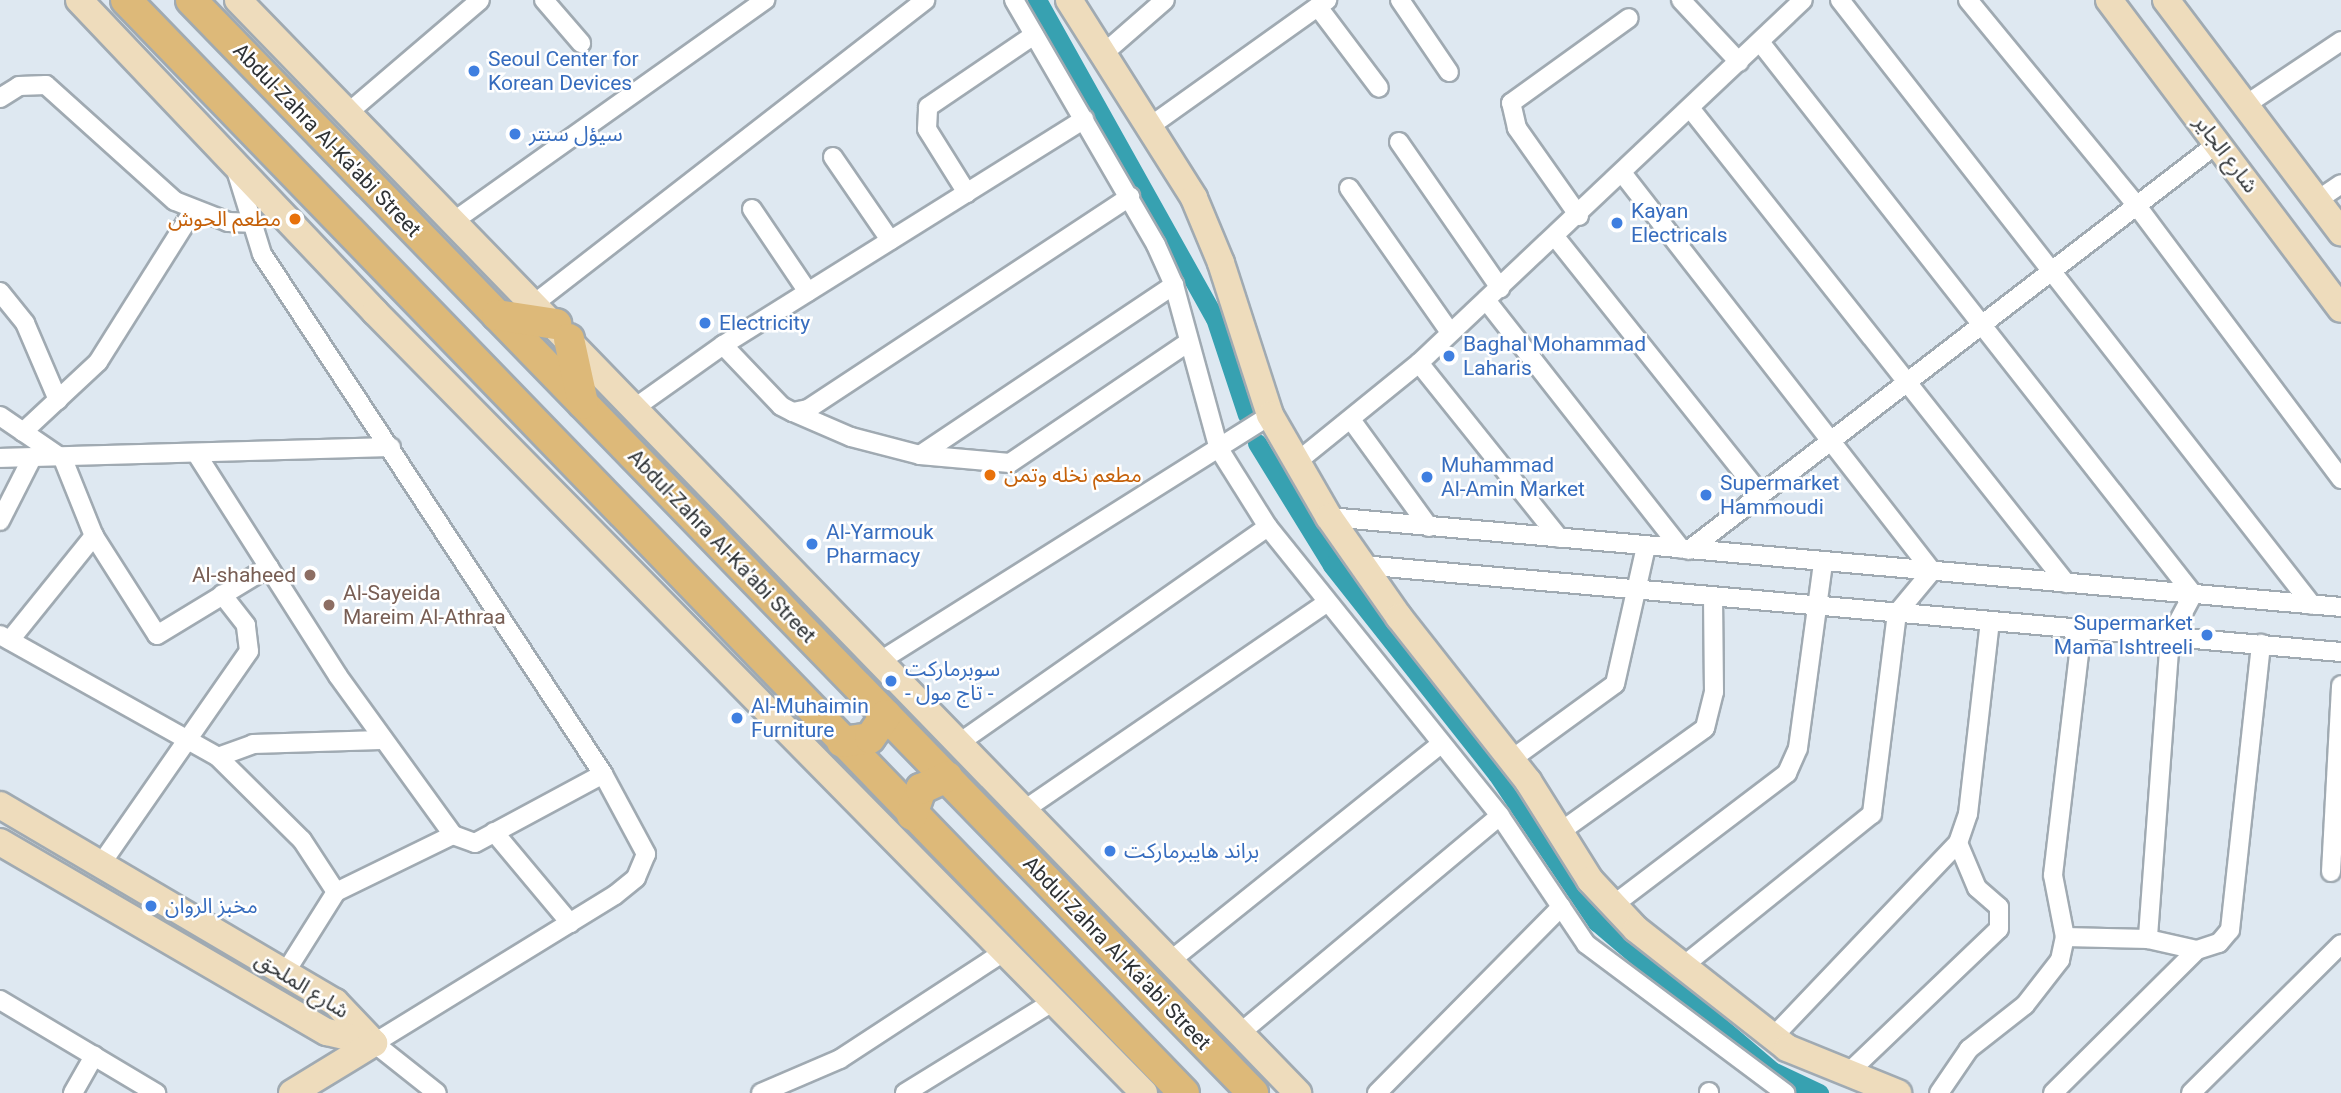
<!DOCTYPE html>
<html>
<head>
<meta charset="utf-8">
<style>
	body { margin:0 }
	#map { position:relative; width:2341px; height:1093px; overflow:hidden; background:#dee8f1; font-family:Roboto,"Noto Sans Arabic",sans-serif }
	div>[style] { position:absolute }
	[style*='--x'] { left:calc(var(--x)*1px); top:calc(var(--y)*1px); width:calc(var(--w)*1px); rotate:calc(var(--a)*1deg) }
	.canal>* { height:19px; margin:-9.5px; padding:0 9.5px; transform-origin:9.5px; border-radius:9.5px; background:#37a1b1 }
	.roads { filter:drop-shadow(2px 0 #a0aab2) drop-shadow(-2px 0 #a0aab2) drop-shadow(0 2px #a0aab2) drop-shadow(0 -2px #a0aab2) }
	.street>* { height:18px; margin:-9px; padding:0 9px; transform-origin:9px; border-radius:9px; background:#fff }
	.secondary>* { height:26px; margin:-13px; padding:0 13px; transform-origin:13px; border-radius:13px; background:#eedcbc }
	.primary>* { height:30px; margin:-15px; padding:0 15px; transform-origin:15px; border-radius:15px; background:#ddb979 }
	.dots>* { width:19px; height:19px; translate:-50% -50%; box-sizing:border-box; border:4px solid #fff; border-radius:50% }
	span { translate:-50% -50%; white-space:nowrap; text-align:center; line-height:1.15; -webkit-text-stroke:5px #fff; paint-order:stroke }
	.shop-label { font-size:21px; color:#366cbe }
	.left { translate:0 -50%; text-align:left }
	.right { translate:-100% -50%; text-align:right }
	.street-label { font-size:21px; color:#2e3235 }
	.food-label { font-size:21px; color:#c56008 }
	.education-label { font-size:21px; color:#785e54 }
</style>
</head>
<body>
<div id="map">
	<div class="canal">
		<i style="--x:1037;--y:0;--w:364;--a:60.8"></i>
		<i style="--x:1215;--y:318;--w:102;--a:71.7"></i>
		<i style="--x:1257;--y:443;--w:143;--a:58.4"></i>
		<i style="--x:1332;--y:565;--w:266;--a:51.7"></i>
		<i style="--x:1497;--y:774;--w:179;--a:56"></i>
		<i style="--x:1597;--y:922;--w:230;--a:40.4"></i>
		<i style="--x:1772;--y:1071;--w:52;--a:25.1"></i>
	</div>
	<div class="roads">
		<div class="street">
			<i style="--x:544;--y:0;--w:57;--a:49.3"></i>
			<i style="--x:1014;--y:0;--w:283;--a:59.9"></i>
			<i style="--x:1156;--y:245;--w:44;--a:65.8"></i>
			<i style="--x:1174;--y:285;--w:170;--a:74.7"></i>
			<i style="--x:1219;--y:449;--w:92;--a:57.9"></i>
			<i style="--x:1268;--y:527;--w:371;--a:51.2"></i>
			<i style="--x:1500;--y:816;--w:154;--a:56.1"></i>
			<i style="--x:1586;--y:944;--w:249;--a:36.8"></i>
			<i style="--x:1400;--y:0;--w:87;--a:55.8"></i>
			<i style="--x:1681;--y:0;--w:85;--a:46.9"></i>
			<i style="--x:1840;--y:0;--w:767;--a:52.04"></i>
			<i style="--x:1968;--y:0;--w:261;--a:50.6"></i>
			<i style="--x:2134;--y:202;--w:346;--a:53.2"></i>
			<i style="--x:1318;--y:7;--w:101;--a:53"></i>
			<i style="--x:1760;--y:42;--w:702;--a:51.89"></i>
			<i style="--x:2193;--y:594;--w:49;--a:118.1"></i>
			<i style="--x:2170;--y:637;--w:303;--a:94.2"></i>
			<i style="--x:1103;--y:54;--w:82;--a:-41.1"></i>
			<i style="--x:0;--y:98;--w:22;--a:-32"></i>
			<i style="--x:19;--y:86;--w:27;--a:-2"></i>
			<i style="--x:46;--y:85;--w:173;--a:42"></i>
			<i style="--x:175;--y:201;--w:57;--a:21.6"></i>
			<i style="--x:228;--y:222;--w:23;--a:2"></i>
			<i style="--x:2244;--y:106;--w:117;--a:-33.8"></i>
			<i style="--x:1690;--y:108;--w:606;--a:51.64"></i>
			<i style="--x:349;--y:112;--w:172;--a:-40.5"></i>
			<i style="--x:1149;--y:127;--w:219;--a:-35.5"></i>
			<i style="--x:1399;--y:142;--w:178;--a:55.3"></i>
			<i style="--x:833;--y:157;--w:101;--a:55.5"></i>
			<i style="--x:236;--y:170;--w:88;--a:72.8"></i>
			<i style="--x:262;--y:254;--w:622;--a:56.74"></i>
			<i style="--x:603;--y:774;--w:91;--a:61.7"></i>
			<i style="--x:646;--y:854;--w:26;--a:113"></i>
			<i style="--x:636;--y:878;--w:27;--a:141"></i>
			<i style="--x:615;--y:895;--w:283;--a:148.4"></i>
			<i style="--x:374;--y:1043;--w:80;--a:38.4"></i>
			<i style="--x:1623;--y:174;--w:503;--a:52.11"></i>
			<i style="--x:1932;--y:571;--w:55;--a:129.8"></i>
			<i style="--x:1897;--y:613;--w:203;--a:97.1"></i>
			<i style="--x:1872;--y:814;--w:241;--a:141.2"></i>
			<i style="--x:1349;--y:188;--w:174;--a:55"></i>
			<i style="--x:967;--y:193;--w:75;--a:-122"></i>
			<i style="--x:927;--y:129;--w:22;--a:-87"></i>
			<i style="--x:928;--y:107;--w:128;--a:-34.2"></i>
			<i style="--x:2316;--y:201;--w:30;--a:-34"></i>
			<i style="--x:752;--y:209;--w:100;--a:56"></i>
			<i style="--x:1579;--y:216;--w:108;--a:-125.2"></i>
			<i style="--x:1517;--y:128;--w:26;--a:-103"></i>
			<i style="--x:1511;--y:103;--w:145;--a:-35.8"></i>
			<i style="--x:454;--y:221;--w:382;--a:-35.4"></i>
			<i style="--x:1556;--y:238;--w:327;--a:51.4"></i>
			<i style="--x:0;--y:292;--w:40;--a:51"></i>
			<i style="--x:25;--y:323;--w:84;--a:66.8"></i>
			<i style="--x:1486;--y:300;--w:316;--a:51.9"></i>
			<i style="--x:535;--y:303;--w:494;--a:-37.8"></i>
			<i style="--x:723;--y:345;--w:84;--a:46.4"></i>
			<i style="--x:781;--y:406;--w:13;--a:27"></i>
			<i style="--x:793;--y:412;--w:15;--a:-11"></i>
			<i style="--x:808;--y:409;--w:386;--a:-33.4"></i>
			<i style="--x:1419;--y:363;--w:224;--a:51.3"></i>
			<i style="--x:633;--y:409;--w:110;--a:-35.4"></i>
			<i style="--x:723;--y:345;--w:426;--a:-32"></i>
			<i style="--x:793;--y:412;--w:63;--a:23.3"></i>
			<i style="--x:851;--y:437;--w:71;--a:14.6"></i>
			<i style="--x:920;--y:455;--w:90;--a:5.1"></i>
			<i style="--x:1010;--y:463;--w:214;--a:-34.1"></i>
			<i style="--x:0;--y:416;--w:76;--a:34.3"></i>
			<i style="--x:63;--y:459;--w:83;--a:68.1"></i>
			<i style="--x:94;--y:536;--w:117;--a:57.5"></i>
			<i style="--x:157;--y:635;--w:131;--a:-31.3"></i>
			<i style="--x:1352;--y:421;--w:131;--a:54"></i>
			<i style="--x:23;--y:432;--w:103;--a:-43"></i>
			<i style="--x:98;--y:362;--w:178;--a:-57.8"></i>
			<i style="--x:196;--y:453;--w:264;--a:57.5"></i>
			<i style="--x:338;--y:676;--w:196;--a:54.1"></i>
			<i style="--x:453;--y:835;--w:23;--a:20"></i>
			<i style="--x:475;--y:843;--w:145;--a:-28.3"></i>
			<i style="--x:920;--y:455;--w:306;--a:-33.8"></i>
			<i style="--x:0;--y:458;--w:391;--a:-1.6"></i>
			<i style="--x:1298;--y:461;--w:156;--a:-39"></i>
			<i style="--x:1419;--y:363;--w:528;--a:-43.39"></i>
			<i style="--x:1329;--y:517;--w:1016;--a:5.08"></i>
			<i style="--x:0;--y:521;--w:71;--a:-63.1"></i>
			<i style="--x:1689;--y:550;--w:667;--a:-37.57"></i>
			<i style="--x:1362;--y:565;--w:983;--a:5.08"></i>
			<i style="--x:0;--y:635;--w:250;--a:29.2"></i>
			<i style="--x:218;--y:757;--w:118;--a:44.7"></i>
			<i style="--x:302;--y:840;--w:62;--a:56.8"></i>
			<i style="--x:10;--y:640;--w:134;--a:-51.1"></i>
			<i style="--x:880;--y:661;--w:461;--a:-32.2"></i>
			<i style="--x:959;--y:743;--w:377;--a:-35"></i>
			<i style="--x:218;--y:757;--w:37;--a:-20"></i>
			<i style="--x:253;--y:744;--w:128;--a:-1.8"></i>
			<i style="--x:1512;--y:759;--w:127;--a:-36.1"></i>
			<i style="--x:1615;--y:684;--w:141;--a:-77.3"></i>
			<i style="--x:1024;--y:810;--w:366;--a:-34.4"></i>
			<i style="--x:494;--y:832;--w:119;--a:50.1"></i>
			<i style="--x:1560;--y:832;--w:178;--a:-35.6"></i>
			<i style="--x:1705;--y:728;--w:37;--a:-76"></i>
			<i style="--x:1714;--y:692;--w:95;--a:-90.6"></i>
			<i style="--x:101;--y:864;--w:259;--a:-55.2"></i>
			<i style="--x:249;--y:651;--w:26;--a:-97"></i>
			<i style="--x:246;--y:625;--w:39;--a:-128"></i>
			<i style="--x:2331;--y:872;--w:187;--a:-86.9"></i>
			<i style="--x:1612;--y:906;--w:220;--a:-37.2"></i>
			<i style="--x:1787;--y:773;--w:27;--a:-66"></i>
			<i style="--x:1798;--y:748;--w:188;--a:-82.3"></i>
			<i style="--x:2065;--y:937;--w:83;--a:1.4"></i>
			<i style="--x:2148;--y:939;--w:50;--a:12.7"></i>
			<i style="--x:2197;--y:950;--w:23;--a:-18"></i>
			<i style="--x:2219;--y:943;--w:17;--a:-50"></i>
			<i style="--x:2230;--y:930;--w:288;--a:-83.8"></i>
			<i style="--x:1170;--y:961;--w:347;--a:-38.7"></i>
			<i style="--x:285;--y:973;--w:96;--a:-57.8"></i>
			<i style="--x:336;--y:892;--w:130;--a:-26"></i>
			<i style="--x:0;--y:1000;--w:182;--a:30.8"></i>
			<i style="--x:1239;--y:1034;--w:340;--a:-39.9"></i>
			<i style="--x:1773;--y:1037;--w:268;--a:-46.4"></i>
			<i style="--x:1958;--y:843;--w:31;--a:-71"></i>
			<i style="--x:1968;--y:814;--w:194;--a:-83.5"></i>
			<i style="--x:1846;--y:1075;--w:211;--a:-43.7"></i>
			<i style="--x:1999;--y:929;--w:22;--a:-90"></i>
			<i style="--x:1999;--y:907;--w:29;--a:-139"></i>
			<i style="--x:1977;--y:888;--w:49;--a:-112.9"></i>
			<i style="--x:73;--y:1093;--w:43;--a:-60.4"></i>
			<i style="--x:761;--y:1093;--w:86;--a:-23.3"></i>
			<i style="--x:840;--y:1059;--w:197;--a:-33.2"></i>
			<i style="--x:905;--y:1093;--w:175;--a:-31.7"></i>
			<i style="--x:1377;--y:1093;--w:262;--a:-45.3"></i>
			<i style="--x:1709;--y:1093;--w:1;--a:-90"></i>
			<i style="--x:1939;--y:1093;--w:53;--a:-55.7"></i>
			<i style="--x:1969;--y:1049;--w:71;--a:-38.2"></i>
			<i style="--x:2025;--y:1005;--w:57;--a:-52.1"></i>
			<i style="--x:2060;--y:960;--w:24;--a:-78"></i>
			<i style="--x:2065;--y:937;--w:63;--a:-101"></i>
			<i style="--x:2053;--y:875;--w:248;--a:-83.3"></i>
			<i style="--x:2053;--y:1093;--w:203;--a:-44.8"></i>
			<i style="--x:2191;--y:1093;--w:211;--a:-44.8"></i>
		</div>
		<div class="secondary">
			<i style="--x:79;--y:0;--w:430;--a:46.5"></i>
			<i style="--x:375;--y:312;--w:1096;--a:45.44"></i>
			<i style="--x:238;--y:0;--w:1523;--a:45.88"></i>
			<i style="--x:1069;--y:0;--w:234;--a:57.7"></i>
			<i style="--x:1194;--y:198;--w:70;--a:67.4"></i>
			<i style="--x:1221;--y:263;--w:160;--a:72.1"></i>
			<i style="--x:1270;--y:415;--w:118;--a:60"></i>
			<i style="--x:1329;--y:517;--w:122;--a:55"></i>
			<i style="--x:1399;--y:617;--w:209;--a:51.8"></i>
			<i style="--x:1528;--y:781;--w:117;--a:57.9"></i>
			<i style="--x:1590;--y:880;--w:67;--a:46.8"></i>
			<i style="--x:1636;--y:929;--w:192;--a:38.2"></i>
			<i style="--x:1787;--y:1048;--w:120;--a:22.1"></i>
			<i style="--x:2109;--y:0;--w:386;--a:53.1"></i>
			<i style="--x:2166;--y:0;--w:291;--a:53"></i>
			<i style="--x:0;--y:805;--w:389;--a:30.5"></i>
			<i style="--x:335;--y:1002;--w:57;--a:46.4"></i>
			<i style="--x:0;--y:842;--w:378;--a:30.2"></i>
			<i style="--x:327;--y:1032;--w:48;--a:13.2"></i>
			<i style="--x:292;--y:1093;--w:96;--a:-31.4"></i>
		</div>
		<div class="primary">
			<i style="--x:126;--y:0;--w:1521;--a:45.93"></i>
			<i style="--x:191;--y:0;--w:1524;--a:45.82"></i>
			<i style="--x:497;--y:315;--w:60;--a:8.7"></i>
			<i style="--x:569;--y:339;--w:66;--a:77.7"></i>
			<i style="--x:842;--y:742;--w:28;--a:-8"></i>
			<i style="--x:870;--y:738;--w:28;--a:-55"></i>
			<i style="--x:912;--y:815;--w:28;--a:-71"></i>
			<i style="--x:921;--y:789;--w:29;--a:-25"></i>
		</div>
	</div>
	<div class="dots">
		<i style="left:474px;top:71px;background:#3f7fe0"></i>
		<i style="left:515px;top:134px;background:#3f7fe0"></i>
		<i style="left:295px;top:219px;background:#e8710a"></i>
		<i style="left:1617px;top:223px;background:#3f7fe0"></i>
		<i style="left:705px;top:323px;background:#3f7fe0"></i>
		<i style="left:1449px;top:356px;background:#3f7fe0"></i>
		<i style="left:990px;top:475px;background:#e8710a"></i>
		<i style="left:1427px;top:477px;background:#3f7fe0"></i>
		<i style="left:1706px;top:495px;background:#3f7fe0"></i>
		<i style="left:812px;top:544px;background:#3f7fe0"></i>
		<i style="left:310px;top:575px;background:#8d6e63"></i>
		<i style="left:329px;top:605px;background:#8d6e63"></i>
		<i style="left:2207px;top:635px;background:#3f7fe0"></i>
		<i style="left:891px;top:681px;background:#3f7fe0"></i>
		<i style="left:737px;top:718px;background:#3f7fe0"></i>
		<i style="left:1110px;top:851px;background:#3f7fe0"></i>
		<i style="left:151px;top:906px;background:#3f7fe0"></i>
	</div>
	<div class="shop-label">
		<span class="left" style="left:488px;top:71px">Seoul Center for<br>Korean Devices</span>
		<span class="left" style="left:529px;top:134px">سيؤل سنتر</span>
		<span class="left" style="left:1631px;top:223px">Kayan<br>Electricals</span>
		<span class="left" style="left:719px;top:323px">Electricity</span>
		<span class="left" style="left:1463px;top:356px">Baghal Mohammad<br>Laharis</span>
		<span class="left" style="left:1441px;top:477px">Muhammad<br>Al-Amin Market</span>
		<span class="left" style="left:1720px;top:495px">Supermarket<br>Hammoudi</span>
		<span class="left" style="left:826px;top:544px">Al-Yarmouk<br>Pharmacy</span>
		<span class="right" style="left:2193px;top:635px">Supermarket<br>Mama Ishtreeli</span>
		<span class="left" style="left:905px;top:681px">سوبرماركت<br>- تاج مول -</span>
		<span class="left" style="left:751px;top:718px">Al-Muhaimin<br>Furniture</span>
		<span class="left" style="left:1124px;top:851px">براند هايبرماركت</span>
		<span class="left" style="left:165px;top:906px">مخبز الروان</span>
	</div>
	<div class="street-label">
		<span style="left:327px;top:140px;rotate:46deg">Abdul-Zahra Al-Ka'abi Street</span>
		<span style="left:2226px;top:154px;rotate:53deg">شارع الجاير</span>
		<span style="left:722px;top:546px;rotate:46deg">Abdul-Zahra Al-Ka'abi Street</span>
		<span style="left:1117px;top:953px;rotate:46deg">Abdul-Zahra Al-Ka'abi Street</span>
		<span style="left:302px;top:985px;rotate:32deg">شارع الملحق</span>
	</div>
	<div class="food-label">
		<span class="right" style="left:281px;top:219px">مطعم الحوش</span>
		<span class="left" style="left:1004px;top:475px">مطعم نخله وتمن</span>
	</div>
	<div class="education-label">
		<span class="right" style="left:296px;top:575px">Al-shaheed</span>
		<span class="left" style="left:343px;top:605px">Al-Sayeida<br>Mareim Al-Athraa</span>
	</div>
</div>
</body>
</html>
